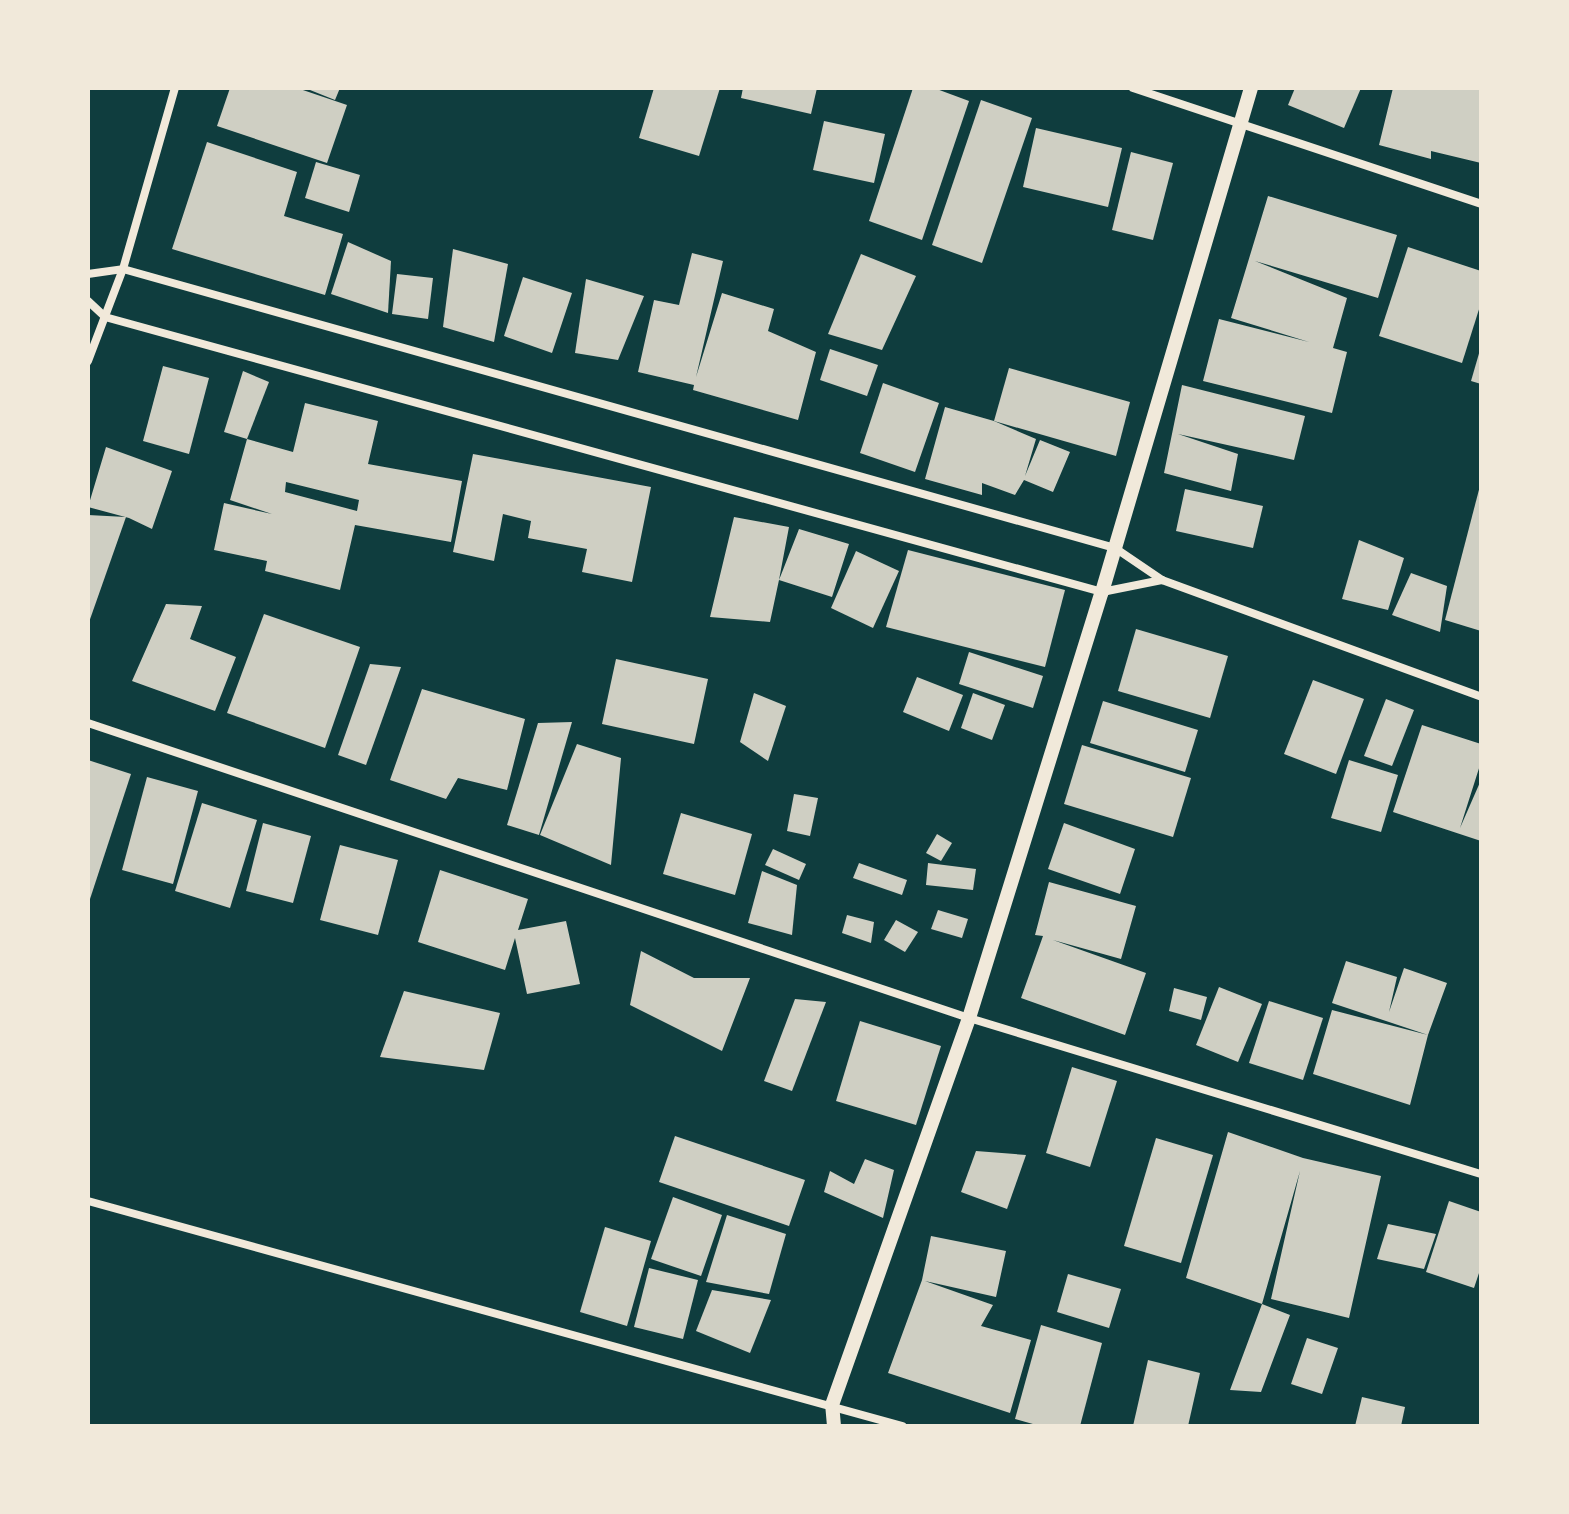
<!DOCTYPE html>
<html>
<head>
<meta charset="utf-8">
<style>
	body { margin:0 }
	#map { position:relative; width:1569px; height:1514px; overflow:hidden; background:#0f3d3e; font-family:"Golos Text",sans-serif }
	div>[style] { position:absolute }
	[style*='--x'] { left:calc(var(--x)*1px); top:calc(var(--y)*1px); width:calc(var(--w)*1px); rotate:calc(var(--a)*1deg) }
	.building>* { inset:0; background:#cfcfc3 }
	.minor>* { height:8px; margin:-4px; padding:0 4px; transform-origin:4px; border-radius:4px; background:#f1e9da }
	.tertiary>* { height:14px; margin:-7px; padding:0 7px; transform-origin:7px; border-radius:7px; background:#f1e9da }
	span { translate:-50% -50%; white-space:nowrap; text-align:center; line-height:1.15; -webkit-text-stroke:8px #f1e9da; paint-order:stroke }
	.frame { position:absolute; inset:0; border:90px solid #f1e9da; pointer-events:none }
</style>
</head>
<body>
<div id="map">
	<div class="building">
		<i style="clip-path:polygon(230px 88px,297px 88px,347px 105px,327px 163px,217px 126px)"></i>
		<i style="clip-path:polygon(305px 88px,340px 88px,335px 100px)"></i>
		<i style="clip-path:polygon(654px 88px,720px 88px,699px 156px,639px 138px)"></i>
		<i style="clip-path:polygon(743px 88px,817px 88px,811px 114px,741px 98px)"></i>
		<i style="clip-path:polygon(913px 88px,934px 88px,969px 101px,922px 240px,869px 221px)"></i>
		<i style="clip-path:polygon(1295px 88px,1361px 88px,1344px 128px,1288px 105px)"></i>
		<i style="clip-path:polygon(1393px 88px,1481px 88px,1481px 163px,1431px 151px,1431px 159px,1379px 145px)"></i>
		<i style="clip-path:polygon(981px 100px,1032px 118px,982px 263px,932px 245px)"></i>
		<i style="clip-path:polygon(824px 121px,885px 134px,874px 183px,813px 170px)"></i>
		<i style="clip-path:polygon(1036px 128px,1122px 148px,1108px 207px,1023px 187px)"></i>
		<i style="clip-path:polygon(207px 142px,297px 172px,284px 216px,343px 234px,325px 295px,172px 249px)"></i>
		<i style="clip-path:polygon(1131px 152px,1173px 163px,1153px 240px,1112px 230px)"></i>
		<i style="clip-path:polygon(316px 162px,360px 175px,349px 212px,305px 198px)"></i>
		<i style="clip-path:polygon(1268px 196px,1397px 235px,1378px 298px,1255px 261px,1347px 298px,1333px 348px,1347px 352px,1332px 413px,1203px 381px,1219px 319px,1309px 342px,1231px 318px)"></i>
		<i style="clip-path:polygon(348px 242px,391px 261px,388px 313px,331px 294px)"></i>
		<i style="clip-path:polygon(1408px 247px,1481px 271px,1481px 303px,1462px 363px,1379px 336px)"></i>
		<i style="clip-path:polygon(453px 249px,508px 264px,494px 342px,443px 327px)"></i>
		<i style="clip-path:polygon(692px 253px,723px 261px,696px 377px,722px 293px,774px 309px,768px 331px,816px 352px,798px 420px,693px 390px,694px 385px,638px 372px,654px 300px,679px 305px)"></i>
		<i style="clip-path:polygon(861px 254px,916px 276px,882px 350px,828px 334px)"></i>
		<i style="clip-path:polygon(397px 274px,433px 278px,428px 319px,392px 314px)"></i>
		<i style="clip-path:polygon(523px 277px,572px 293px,552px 353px,504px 336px)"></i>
		<i style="clip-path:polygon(586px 279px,644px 296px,618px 360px,575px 353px)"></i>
		<i style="clip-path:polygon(830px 349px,878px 365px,867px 396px,820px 380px)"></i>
		<i style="clip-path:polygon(1480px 350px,1481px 350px,1481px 384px,1471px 381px)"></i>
		<i style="clip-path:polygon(163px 366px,209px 378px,189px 454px,143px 441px)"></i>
		<i style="clip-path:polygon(1009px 368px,1130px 402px,1116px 456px,994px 421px)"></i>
		<i style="clip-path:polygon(243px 371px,269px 382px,247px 439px,224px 432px)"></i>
		<i style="clip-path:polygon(883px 383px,939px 403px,915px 472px,860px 453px)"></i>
		<i style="clip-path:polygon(1182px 385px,1305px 416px,1294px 460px,1178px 434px,1238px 454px,1231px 491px,1164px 473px)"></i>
		<i style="clip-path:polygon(evenodd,305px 403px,378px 421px,368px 464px,462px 481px,451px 542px,355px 525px,340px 590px,265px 571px,267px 561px,214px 550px,224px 503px,272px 514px,230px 500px,247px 439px,293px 452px,305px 403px,286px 482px,359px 500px,357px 511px,285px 492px,286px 482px)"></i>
		<i style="clip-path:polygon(945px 407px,994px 421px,1036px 439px,1025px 476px,1040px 440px,1070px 452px,1053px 492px,1024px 480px,1015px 495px,982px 483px,982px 495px,925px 479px)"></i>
		<i style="clip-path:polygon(106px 447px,172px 471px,152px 529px,129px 518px,88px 507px)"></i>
		<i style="clip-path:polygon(473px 454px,651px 487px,632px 582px,582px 572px,587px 549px,528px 538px,531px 521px,503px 514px,494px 561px,453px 552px)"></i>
		<i style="clip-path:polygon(1481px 482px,1481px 631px,1445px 620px)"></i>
		<i style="clip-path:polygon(1185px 489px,1263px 506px,1253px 548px,1176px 531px)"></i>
		<i style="clip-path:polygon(88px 515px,126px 517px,88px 625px)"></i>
		<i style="clip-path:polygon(734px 517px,789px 527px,779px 580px,799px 529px,849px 544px,832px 597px,779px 580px,770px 622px,710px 617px)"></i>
		<i style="clip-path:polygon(1359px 540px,1404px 558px,1388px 610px,1342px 599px)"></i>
		<i style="clip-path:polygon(908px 550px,1065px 590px,1045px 667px,886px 627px)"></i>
		<i style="clip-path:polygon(856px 551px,899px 571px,873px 628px,831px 608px)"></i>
		<i style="clip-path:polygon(1411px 573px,1447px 586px,1440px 632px,1392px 615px)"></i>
		<i style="clip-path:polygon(166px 604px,202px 606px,190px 639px,236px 657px,215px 711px,132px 681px)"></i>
		<i style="clip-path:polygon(264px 614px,360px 647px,325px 748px,227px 713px)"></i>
		<i style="clip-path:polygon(1136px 629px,1228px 656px,1210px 718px,1118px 691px)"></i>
		<i style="clip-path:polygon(969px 652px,1043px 676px,1033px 708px,959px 684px)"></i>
		<i style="clip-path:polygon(616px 659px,708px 679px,694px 744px,602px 724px)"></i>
		<i style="clip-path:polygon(370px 664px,401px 667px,366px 765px,338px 755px)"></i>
		<i style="clip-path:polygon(917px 677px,963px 695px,949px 731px,903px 712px)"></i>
		<i style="clip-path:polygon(1313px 680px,1364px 699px,1336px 774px,1284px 754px)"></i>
		<i style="clip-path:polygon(422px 689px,525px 719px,507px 790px,458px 778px,446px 799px,390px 780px)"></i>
		<i style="clip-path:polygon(754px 693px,786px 706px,768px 761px,740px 742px)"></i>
		<i style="clip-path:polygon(973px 693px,1005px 705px,992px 740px,961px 728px)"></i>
		<i style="clip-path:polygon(1386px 699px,1414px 710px,1392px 766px,1364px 756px)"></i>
		<i style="clip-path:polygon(1103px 701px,1198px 730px,1185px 772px,1090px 743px)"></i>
		<i style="clip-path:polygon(572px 722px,539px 835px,507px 825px,538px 723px)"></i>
		<i style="clip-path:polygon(1422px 725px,1481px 744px,1481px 762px,1460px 828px,1481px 780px,1481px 841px,1393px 812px)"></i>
		<i style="clip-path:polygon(577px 744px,621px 758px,611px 865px,540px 835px)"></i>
		<i style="clip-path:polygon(1082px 745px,1191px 778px,1173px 837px,1064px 804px)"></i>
		<i style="clip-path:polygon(88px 760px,131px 774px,89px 902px,88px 901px)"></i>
		<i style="clip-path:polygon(1349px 760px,1398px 775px,1381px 832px,1331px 818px)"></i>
		<i style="clip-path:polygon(147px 777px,198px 791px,173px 884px,122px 870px)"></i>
		<i style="clip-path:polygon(794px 794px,818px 798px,810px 836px,787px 831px)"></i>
		<i style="clip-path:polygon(202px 803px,257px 820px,230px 908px,175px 891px)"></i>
		<i style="clip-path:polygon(681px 813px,752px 834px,735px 895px,663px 874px)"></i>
		<i style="clip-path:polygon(263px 823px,311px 836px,293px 903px,246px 891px)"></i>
		<i style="clip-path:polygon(1064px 823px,1135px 849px,1120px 894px,1048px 869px)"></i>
		<i style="clip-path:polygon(937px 834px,952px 843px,941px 861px,926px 853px)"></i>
		<i style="clip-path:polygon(340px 845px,398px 860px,378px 935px,320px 920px)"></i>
		<i style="clip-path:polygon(773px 849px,806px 864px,799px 880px,765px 865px)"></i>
		<i style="clip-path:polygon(859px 863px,907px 880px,902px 895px,853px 878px)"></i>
		<i style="clip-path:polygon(928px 863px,976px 869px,973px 890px,926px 885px)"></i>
		<i style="clip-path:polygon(440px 870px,528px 899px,518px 930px,566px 921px,580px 984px,527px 994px,515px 938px,505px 970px,418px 942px)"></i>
		<i style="clip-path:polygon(762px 871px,797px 885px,792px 935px,748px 923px)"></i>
		<i style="clip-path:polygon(1049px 882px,1136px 906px,1121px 959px,1053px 940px,1146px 973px,1125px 1035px,1021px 998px,1043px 936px,1035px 935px)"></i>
		<i style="clip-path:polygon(938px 910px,968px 919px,962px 938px,931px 929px)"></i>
		<i style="clip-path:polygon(847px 915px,874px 922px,871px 943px,842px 933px)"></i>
		<i style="clip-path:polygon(896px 920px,918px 932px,905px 952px,884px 940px)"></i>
		<i style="clip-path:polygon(641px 951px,694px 978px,750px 978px,722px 1051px,630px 1005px)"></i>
		<i style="clip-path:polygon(1346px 961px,1397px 977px,1389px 1012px,1404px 968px,1447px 983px,1428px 1035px,1410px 1105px,1313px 1074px,1332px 1010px,1428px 1035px,1332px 1003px)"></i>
		<i style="clip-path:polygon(1219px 987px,1262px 1004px,1238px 1062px,1196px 1045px)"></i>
		<i style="clip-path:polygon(1174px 988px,1207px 997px,1201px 1020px,1169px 1011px)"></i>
		<i style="clip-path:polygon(404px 991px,500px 1013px,484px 1070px,380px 1057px)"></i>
		<i style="clip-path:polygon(795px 999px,826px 1002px,792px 1091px,764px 1081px)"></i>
		<i style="clip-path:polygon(1269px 1001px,1323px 1018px,1303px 1080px,1249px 1063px)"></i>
		<i style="clip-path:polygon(860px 1021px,941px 1046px,916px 1125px,836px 1101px)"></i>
		<i style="clip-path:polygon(1072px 1067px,1117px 1081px,1090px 1167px,1046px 1153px)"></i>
		<i style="clip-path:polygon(1228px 1132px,1303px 1158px,1381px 1176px,1349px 1318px,1271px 1299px,1300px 1171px,1262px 1304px,1290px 1315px,1261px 1392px,1230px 1390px,1262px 1304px,1186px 1278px)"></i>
		<i style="clip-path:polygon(675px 1136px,805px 1180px,789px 1226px,659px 1182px)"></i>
		<i style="clip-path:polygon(1156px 1138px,1213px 1155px,1181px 1263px,1124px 1246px)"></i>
		<i style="clip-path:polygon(976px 1151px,1026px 1155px,1007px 1209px,961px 1192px)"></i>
		<i style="clip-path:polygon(865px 1159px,894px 1170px,883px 1218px,824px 1192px,830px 1171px,854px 1184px)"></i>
		<i style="clip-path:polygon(673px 1197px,722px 1215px,701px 1276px,651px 1259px)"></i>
		<i style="clip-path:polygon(1449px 1201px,1481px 1212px,1481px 1267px,1474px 1288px,1426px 1272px)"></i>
		<i style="clip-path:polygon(727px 1215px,786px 1234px,769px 1294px,706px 1282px)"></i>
		<i style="clip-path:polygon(1388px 1224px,1436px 1234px,1424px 1269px,1377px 1259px)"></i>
		<i style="clip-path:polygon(605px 1227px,651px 1241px,627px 1326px,580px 1312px)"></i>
		<i style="clip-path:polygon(931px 1236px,1006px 1251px,996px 1297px,925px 1281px,993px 1305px,981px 1326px,1031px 1340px,1010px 1413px,888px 1373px,922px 1280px)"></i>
		<i style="clip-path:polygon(649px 1268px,698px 1280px,683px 1339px,634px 1327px)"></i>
		<i style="clip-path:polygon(1068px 1274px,1121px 1289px,1109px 1328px,1057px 1312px)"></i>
		<i style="clip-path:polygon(712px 1290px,771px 1300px,750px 1353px,696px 1331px)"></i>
		<i style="clip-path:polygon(1041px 1325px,1102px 1343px,1080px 1426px,1040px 1426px,1015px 1419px)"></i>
		<i style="clip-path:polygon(1307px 1338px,1338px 1348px,1322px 1394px,1291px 1384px)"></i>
		<i style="clip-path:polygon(1148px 1360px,1200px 1373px,1188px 1426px,1133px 1426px)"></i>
		<i style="clip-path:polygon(1362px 1397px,1405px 1407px,1401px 1426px,1355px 1426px)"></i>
	</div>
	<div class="minor">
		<i style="--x:1133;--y:88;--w:367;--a:18.4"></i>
		<i style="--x:88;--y:274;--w:35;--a:-8"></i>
		<i style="--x:123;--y:269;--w:1030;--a:15.71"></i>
		<i style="--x:1115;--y:548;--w:57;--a:34.2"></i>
		<i style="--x:1162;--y:580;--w:340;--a:20.1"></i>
		<i style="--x:88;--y:301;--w:23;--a:43"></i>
		<i style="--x:105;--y:317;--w:1034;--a:15.42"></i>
		<i style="--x:1102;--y:592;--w:61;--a:-11.3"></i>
		<i style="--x:88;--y:361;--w:98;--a:-69.2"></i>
		<i style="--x:123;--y:269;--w:188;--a:-74"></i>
		<i style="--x:88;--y:723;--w:929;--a:18.51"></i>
		<i style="--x:969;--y:1018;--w:535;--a:16.95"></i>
		<i style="--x:88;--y:1201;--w:845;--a:15.45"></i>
	</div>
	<div class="tertiary">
		<i style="--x:834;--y:1426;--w:21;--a:-95"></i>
		<i style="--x:832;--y:1405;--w:411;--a:-70.5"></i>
		<i style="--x:969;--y:1018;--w:446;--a:-72.7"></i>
		<i style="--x:1102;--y:592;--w:526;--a:-73.53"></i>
	</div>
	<div class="frame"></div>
</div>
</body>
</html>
